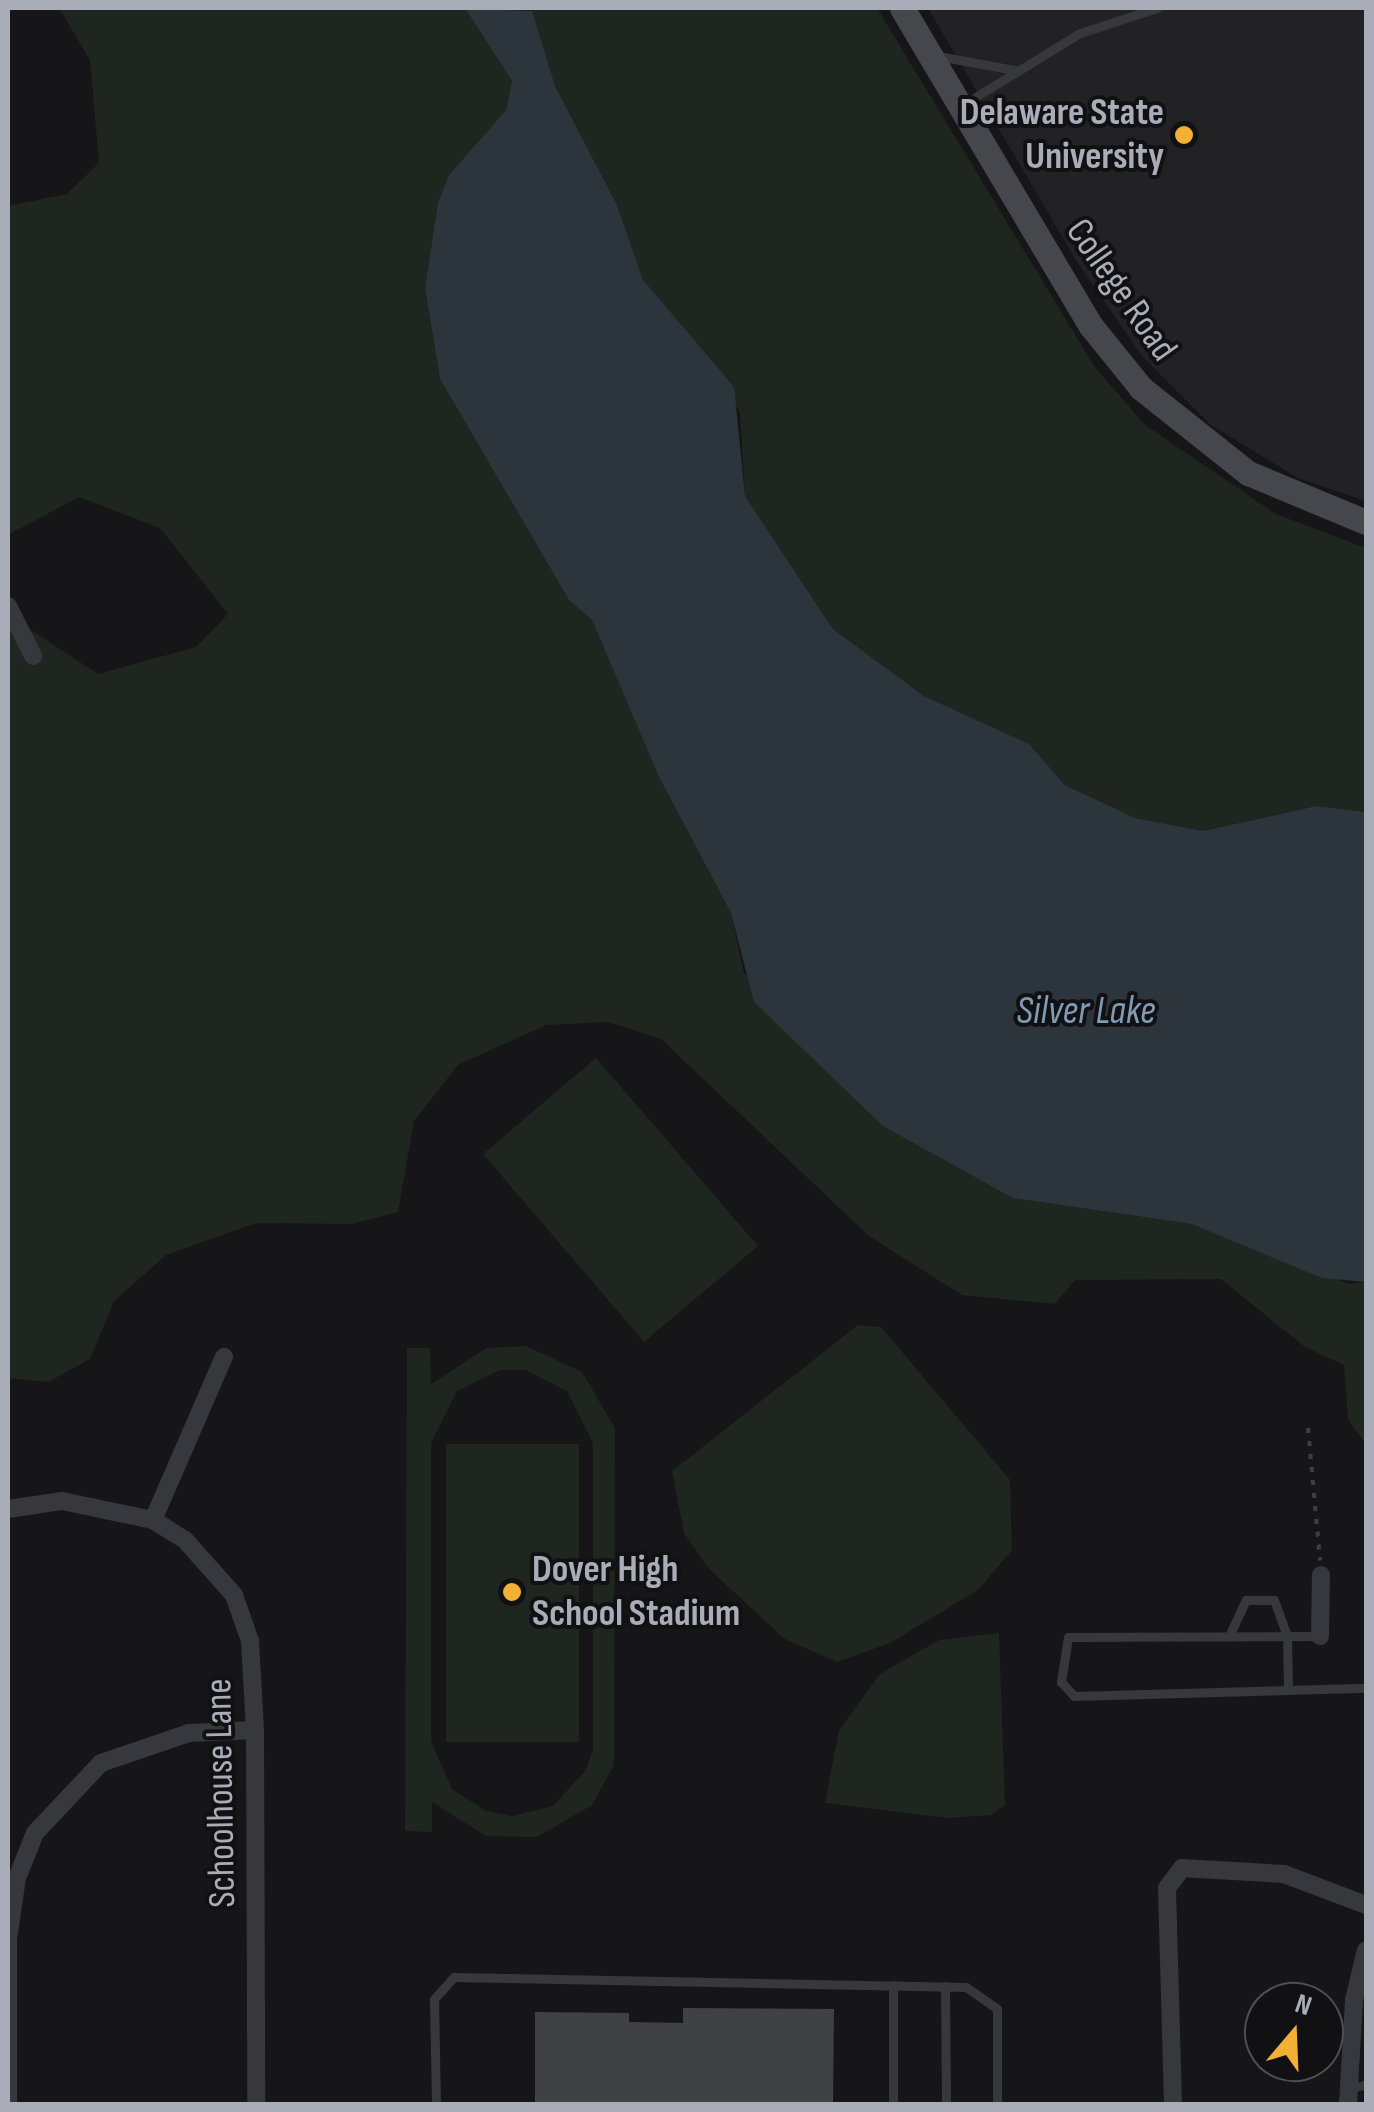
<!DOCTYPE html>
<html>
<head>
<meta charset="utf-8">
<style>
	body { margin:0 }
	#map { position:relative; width:1374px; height:2112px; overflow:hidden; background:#161618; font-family:"Sofia Sans Condensed",sans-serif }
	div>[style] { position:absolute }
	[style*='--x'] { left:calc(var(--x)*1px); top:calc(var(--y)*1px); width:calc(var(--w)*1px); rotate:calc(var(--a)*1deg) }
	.built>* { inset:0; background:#222225 }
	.green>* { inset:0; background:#1e261f }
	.water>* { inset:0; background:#2c353c }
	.building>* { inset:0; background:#404145 }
	.path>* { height:4px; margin-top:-2px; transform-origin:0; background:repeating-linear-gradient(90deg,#3d3f44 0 5px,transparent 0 13px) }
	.lane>* { height:9px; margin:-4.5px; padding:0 4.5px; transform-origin:4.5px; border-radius:4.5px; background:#37383d }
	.street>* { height:18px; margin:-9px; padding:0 9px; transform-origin:9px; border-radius:9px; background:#37383d }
	.secondary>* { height:25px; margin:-12.5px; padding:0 12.5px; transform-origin:12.5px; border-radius:12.5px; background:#45474d }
	.dots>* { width:28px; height:28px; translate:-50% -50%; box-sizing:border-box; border:5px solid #111113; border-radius:50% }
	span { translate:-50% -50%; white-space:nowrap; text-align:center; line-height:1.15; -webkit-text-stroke:8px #111113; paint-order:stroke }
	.poi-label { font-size:38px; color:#a8adb8; font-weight:700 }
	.right { translate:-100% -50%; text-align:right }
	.left { translate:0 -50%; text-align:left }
	.street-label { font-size:38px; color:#a8adb8 }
	.water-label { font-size:40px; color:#7f9bb3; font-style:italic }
	.frame { position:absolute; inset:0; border:10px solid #a8adb8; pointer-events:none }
	.north { position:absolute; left:1244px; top:1982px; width:100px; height:100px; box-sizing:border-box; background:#111113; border:2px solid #4d4f55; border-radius:50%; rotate:19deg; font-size:28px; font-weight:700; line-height:40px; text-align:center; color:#a8adb8 }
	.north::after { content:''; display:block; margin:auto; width:35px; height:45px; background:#f2b134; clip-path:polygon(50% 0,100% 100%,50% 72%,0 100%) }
</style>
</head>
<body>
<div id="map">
	<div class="built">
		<i style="clip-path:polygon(928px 8px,1366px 8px,1366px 501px,1298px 478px,1211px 425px,1142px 356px,1077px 262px)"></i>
	</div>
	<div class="green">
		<i style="clip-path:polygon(59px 8px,465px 8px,512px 81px,506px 110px,449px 175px,438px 202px,425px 288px,440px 379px,569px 600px,592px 620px,659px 777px,731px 913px,744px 973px,1013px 1198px,1192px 1224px,1350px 1284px,1366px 1282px,1366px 1444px,1348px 1420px,1344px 1365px,1305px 1347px,1221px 1279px,1075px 1280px,1055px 1304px,962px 1295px,869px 1236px,661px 1039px,608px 1022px,546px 1025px,458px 1065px,414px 1121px,398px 1212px,352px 1224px,256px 1223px,166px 1255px,114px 1301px,90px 1359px,48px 1382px,8px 1378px,8px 615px,98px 674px,196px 647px,228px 614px,160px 528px,79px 497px,8px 535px,8px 206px,67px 194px,99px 163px,90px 60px)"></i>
		<i style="clip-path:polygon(529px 8px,877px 8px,1094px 366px,1145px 425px,1276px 514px,1366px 548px,1366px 812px,1315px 806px,1203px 831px,1135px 818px,1065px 785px,1029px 744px,924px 696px,833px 629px,745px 496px,740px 412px,643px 280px,617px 205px,555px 86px)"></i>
		<i style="clip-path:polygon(596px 1058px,758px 1246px,644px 1342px,483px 1154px)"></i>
		<i style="clip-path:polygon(858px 1325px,881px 1327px,1010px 1480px,1012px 1550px,978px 1590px,890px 1643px,837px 1662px,785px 1639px,709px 1569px,684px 1533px,672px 1471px)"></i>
		<i style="clip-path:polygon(evenodd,526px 1346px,582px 1372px,615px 1428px,614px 1765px,592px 1805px,537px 1837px,486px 1836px,432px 1802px,432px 1832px,405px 1831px,407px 1348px,430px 1348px,431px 1384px,487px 1348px,526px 1346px,500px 1370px,525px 1370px,567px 1391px,593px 1443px,593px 1750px,585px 1771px,553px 1806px,512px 1816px,486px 1811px,452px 1789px,431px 1741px,431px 1443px,457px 1391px,500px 1370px)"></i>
		<i style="clip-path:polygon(446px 1444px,579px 1444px,579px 1742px,446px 1742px)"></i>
		<i style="clip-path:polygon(999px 1633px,1005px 1805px,991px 1815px,948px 1818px,825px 1803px,839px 1730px,880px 1674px,939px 1640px)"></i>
	</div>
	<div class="water">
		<i style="clip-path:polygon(465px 8px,532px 11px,555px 86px,617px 205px,643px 280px,734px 387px,745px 496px,833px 629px,924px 696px,1029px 744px,1065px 785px,1135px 818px,1203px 831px,1316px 806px,1366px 812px,1366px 1282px,1322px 1278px,1192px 1224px,1013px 1198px,883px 1126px,754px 1002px,731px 913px,659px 777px,592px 620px,569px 600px,440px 379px,425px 288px,438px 202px,449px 175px,506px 110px,512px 81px)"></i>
	</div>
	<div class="building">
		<i style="clip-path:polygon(683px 2008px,834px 2009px,833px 2104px,535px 2104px,535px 2012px,629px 2013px,629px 2022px,683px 2023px)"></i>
	</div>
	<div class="path">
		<i style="--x:1308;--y:1428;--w:133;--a:84.8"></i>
	</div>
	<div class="lane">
		<i style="--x:938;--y:56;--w:77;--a:10.4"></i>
		<i style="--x:964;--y:104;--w:136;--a:-31.5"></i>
		<i style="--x:1080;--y:33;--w:81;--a:-18"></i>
		<i style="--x:1229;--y:1636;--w:40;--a:-65"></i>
		<i style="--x:1246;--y:1600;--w:28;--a:0"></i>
		<i style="--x:1274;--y:1600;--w:38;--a:70"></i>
		<i style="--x:1287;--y:1636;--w:54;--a:88.9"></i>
		<i style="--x:1320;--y:1636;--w:252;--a:179.8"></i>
		<i style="--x:1068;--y:1637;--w:46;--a:98.8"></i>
		<i style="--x:1061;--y:1682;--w:19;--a:47"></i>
		<i style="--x:1074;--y:1696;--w:292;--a:-1.6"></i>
		<i style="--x:893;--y:1985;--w:119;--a:90"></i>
		<i style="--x:945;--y:1986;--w:118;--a:89.5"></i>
		<i style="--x:1349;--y:2089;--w:18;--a:-16"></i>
		<i style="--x:436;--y:2104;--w:105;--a:-91.1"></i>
		<i style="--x:434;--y:1999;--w:30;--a:-48"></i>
		<i style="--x:454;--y:1977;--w:512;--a:1.12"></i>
		<i style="--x:966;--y:1987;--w:38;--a:35"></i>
		<i style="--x:997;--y:2009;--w:95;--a:90"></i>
	</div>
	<div class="street">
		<i style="--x:8;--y:606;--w:56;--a:63.4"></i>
		<i style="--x:8;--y:1509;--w:55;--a:-8.4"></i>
		<i style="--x:62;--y:1501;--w:93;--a:11.8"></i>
		<i style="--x:153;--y:1520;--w:38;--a:32"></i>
		<i style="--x:185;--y:1540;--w:74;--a:48.3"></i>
		<i style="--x:234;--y:1595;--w:49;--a:70.8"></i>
		<i style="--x:250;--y:1641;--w:89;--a:86.8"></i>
		<i style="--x:255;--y:1730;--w:374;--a:89.8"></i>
		<i style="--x:153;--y:1520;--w:178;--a:-66.5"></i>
		<i style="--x:1320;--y:1636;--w:61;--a:-89.1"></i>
		<i style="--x:8;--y:2104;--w:165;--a:-90"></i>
		<i style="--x:8;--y:1939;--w:62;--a:-81.6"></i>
		<i style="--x:17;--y:1878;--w:48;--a:-68.2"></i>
		<i style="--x:35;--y:1833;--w:96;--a:-46.7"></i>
		<i style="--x:101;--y:1763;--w:93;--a:-18.8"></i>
		<i style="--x:189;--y:1733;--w:66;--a:-2.6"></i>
		<i style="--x:1173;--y:2104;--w:216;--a:-91.6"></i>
		<i style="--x:1167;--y:1888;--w:25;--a:-53"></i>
		<i style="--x:1182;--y:1868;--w:102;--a:3.4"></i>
		<i style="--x:1284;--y:1874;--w:88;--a:20.7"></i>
		<i style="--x:1348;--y:2104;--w:104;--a:-86.7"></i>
		<i style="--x:1354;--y:2000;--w:51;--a:-76.5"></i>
	</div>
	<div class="secondary">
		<i style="--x:902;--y:8;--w:370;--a:59.3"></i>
		<i style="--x:1091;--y:326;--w:80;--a:51.1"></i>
		<i style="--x:1141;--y:388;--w:137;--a:38.5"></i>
		<i style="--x:1248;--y:473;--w:128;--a:22.6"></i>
	</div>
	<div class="dots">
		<i style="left:1184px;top:135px;background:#f2b134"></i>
		<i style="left:512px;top:1592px;background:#f2b134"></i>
	</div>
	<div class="poi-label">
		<span class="right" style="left:1164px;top:135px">Delaware State<br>University</span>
		<span class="left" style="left:532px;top:1592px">Dover High<br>School Stadium</span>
	</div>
	<div class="street-label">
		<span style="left:1121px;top:290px;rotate:55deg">College Road</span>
		<span style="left:221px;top:1793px;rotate:-91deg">Schoolhouse Lane</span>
	</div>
	<div class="water-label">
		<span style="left:1086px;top:1011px">Silver Lake</span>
	</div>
	<div class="frame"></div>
	<div class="north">N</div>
</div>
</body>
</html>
